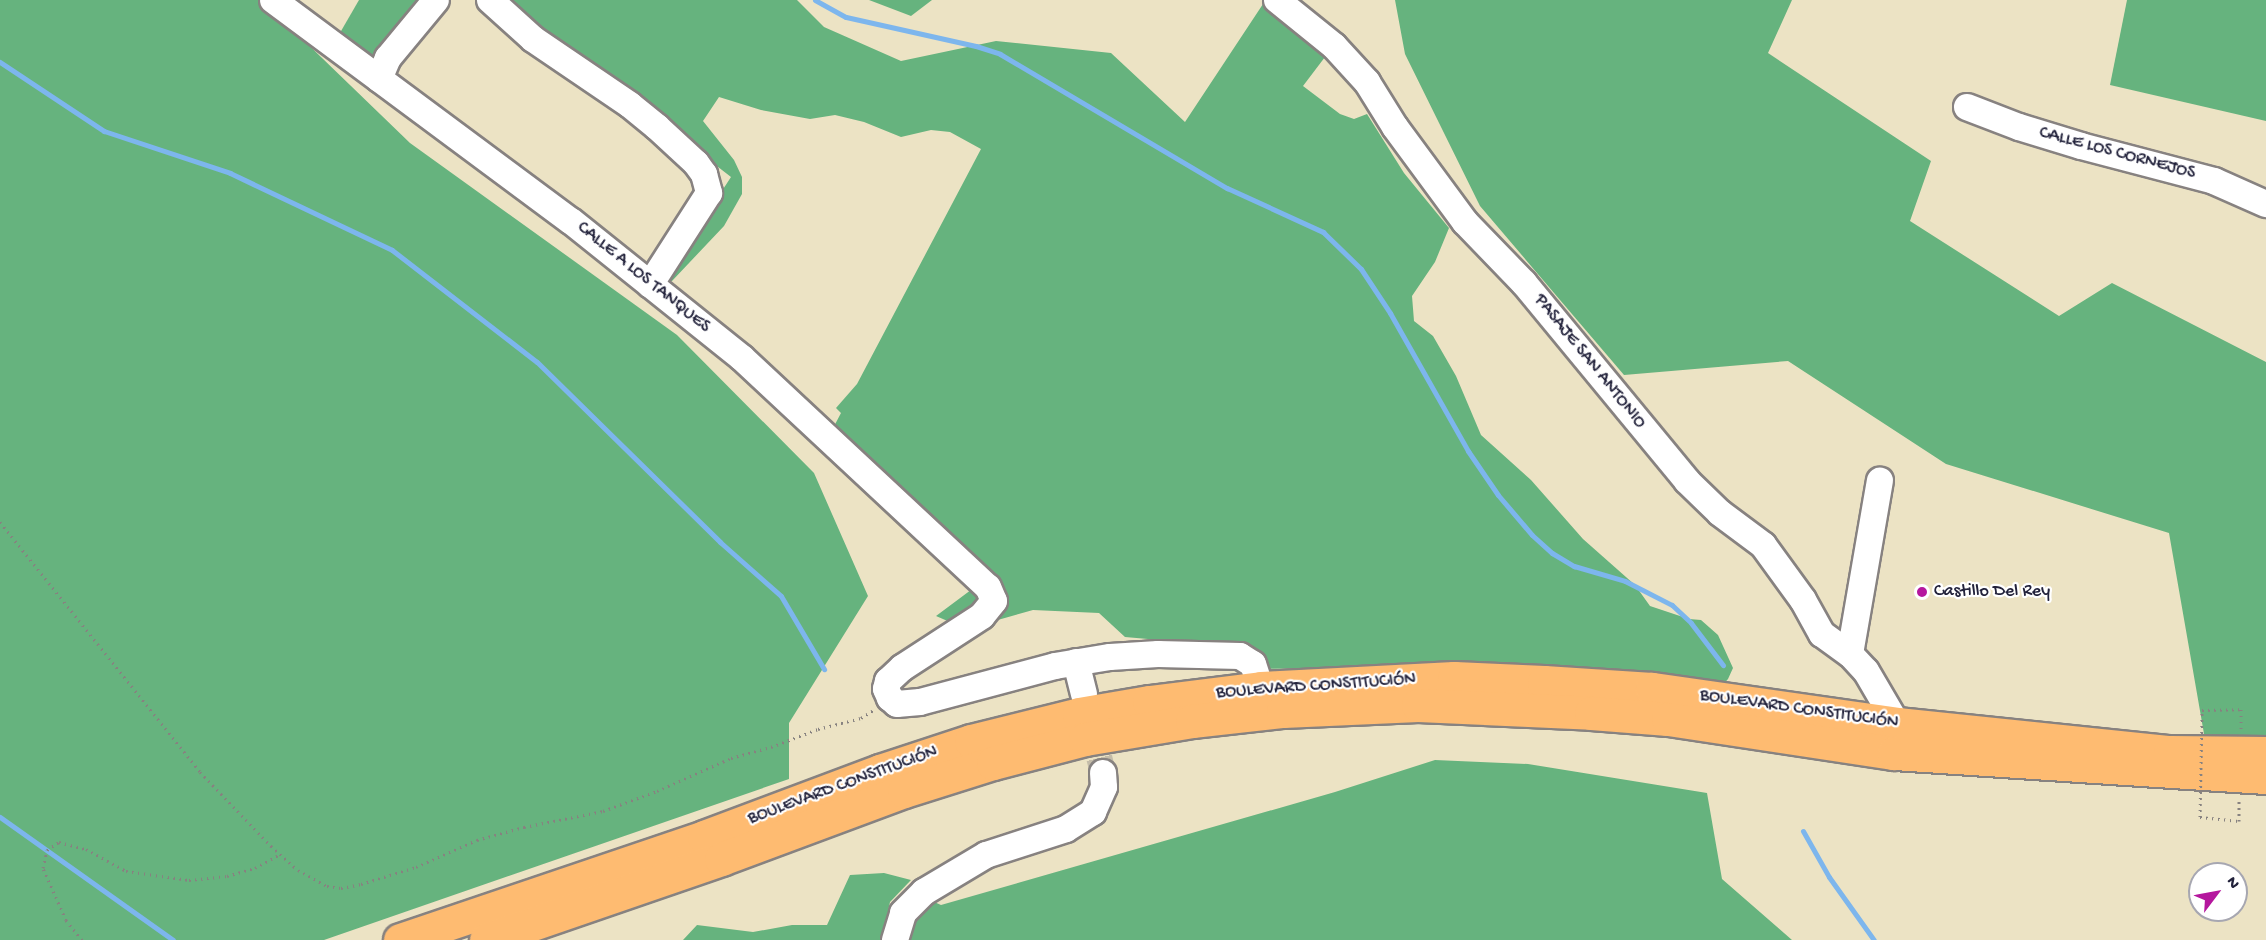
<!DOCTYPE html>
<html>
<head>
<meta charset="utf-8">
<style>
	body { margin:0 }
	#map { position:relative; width:2266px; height:940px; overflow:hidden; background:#ece3c4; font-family:"Gochi Hand",sans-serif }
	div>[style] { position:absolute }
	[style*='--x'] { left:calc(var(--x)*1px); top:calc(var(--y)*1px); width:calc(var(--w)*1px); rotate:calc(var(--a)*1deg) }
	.forest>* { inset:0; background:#66b37e }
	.stream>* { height:5px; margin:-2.5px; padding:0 2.5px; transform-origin:2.5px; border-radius:2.5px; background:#7db6ed }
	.minor-tunnel>* { height:26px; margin-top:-13px; transform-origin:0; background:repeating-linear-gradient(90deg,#c4bca9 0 26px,transparent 0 39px) }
	.path>* { height:3px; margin-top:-1.5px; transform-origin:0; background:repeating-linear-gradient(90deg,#878280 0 1.5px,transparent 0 6px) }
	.roads { filter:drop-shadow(2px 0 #878280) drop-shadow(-2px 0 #878280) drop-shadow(0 2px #878280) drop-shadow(0 -2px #878280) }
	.minor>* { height:26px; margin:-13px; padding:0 13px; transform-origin:13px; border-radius:13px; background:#fff }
	.highway>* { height:33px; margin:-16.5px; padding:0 16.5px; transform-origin:16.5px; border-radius:16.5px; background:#febb71 }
	.path-bridge>* { height:3px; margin-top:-1.5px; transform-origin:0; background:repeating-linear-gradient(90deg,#878280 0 1.5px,transparent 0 6px) }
	.dots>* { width:16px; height:16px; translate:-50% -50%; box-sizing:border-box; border:3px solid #fff; border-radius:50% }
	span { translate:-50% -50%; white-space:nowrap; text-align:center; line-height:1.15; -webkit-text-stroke:4.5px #fff; paint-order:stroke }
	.street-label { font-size:18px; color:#22223b }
	.poi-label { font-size:18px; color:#22223b }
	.left { translate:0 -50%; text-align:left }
	.north { position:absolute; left:2188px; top:862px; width:60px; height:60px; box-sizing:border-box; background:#fff; border:2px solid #a7a7b1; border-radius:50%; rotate:58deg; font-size:16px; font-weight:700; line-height:24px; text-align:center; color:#22223b }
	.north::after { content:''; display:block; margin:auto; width:21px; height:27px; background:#b5179e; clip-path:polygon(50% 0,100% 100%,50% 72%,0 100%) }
</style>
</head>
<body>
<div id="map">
	<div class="forest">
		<i style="clip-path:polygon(0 0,262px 0,410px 143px,677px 335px,814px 473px,868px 596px,789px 723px,789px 779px,324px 940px,0 940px)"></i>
		<i style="clip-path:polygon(359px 0,423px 0,375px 60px,337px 38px)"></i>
		<i style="clip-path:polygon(503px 0,797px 0,824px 27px,901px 61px,996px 41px,1111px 53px,1185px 122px,1263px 4px,1325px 57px,1303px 86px,1340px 114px,1354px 119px,1367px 114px,1404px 173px,1449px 228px,1435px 262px,1412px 296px,1414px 321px,1433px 336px,1456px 376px,1481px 435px,1531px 480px,1583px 539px,1635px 585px,1650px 606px,1689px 619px,1701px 620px,1718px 635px,1733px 668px,1728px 679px,1722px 686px,1385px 668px,1246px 669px,1228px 646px,1125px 637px,1099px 613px,1033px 610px,966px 629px,936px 616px,987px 578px,831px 432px,841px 413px,836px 408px,857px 384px,981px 149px,950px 132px,931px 130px,901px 137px,864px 122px,835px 115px,810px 119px,761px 110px,719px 97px,703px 121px,734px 160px,742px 177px,742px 194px,724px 226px,672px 281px,662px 283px,731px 177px)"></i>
		<i style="clip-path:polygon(869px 0,932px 0,911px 16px)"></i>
		<i style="clip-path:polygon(1395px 0,1792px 0,1768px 53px,1931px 161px,1910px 221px,2059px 316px,2112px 283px,2266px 362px,2266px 751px,2207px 751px,2169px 533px,1946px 464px,1788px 361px,1624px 375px,1480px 206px,1405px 54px)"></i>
		<i style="clip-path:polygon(2127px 0,2266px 0,2266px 121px,2110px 85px)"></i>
		<i style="clip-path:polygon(1435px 760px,1528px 764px,1707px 793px,1722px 879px,1792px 940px,902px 940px,902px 930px,932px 901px,941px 905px,1335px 792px)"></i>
		<i style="clip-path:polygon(884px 873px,911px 880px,890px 902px,882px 940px,683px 940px,697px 925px,753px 932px,792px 925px,827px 925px,850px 875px)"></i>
	</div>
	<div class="stream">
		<i style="--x:815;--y:0;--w:35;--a:29"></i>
		<i style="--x:846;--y:17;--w:133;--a:12.6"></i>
		<i style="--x:976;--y:46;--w:25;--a:18"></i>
		<i style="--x:1000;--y:54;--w:264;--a:30.6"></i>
		<i style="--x:1227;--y:188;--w:106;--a:24.6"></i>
		<i style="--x:1323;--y:232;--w:53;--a:44.2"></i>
		<i style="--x:1361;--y:269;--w:53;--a:56.6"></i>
		<i style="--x:1390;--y:313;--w:159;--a:60.5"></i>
		<i style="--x:1468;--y:451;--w:53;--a:55.7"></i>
		<i style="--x:1498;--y:495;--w:52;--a:49.6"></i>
		<i style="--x:1532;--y:535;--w:27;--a:42"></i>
		<i style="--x:1552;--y:553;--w:26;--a:31"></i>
		<i style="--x:1574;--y:566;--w:53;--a:16.4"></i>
		<i style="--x:1625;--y:581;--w:53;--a:27.1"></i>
		<i style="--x:1672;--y:605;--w:26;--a:43"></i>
		<i style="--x:1691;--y:623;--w:53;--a:52.7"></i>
		<i style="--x:0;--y:62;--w:125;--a:33.6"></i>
		<i style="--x:104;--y:131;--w:133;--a:18.4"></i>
		<i style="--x:230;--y:173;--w:179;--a:25.4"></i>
		<i style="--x:392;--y:250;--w:183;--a:37.7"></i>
		<i style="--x:537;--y:362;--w:257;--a:44.5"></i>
		<i style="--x:720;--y:542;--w:81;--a:41.5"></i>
		<i style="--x:781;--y:596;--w:85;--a:59.5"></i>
		<i style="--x:0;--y:817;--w:212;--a:35.4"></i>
		<i style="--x:1803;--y:831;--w:53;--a:60.5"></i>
		<i style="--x:1829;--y:877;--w:77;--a:54.5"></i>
	</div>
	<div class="minor-tunnel">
		<i style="--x:1090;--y:720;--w:55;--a:76.2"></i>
	</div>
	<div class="path">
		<i style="--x:0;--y:522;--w:320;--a:51.3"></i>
		<i style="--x:200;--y:772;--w:103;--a:46.2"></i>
		<i style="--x:271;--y:846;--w:36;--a:42"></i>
		<i style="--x:298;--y:870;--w:33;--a:29"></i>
		<i style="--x:327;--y:886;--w:14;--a:8"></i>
		<i style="--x:341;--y:888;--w:20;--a:-11"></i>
		<i style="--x:361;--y:884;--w:58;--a:-17.2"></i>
		<i style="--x:416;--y:867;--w:67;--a:-23.9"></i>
		<i style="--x:477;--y:840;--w:49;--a:-15.5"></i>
		<i style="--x:524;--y:827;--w:81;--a:-11.4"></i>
		<i style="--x:603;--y:811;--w:58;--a:-20.3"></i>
		<i style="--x:657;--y:791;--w:81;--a:-24"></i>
		<i style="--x:731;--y:758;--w:41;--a:-15.4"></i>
		<i style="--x:771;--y:747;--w:50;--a:-21"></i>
		<i style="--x:818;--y:729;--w:44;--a:-14.3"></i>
		<i style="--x:861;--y:718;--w:15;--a:-32"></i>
		<i style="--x:2202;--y:710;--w:39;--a:-1"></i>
		<i style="--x:2241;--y:709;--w:20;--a:90"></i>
		<i style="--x:2200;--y:817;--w:39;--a:6"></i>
		<i style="--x:2239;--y:821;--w:23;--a:-90"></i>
		<i style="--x:82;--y:940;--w:26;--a:-129"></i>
		<i style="--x:66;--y:920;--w:57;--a:-113.9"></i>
		<i style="--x:43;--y:868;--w:18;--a:-77"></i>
		<i style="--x:47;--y:850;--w:14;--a:-34"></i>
		<i style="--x:59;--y:842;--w:28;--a:15"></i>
		<i style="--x:86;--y:849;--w:46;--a:28.8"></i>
		<i style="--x:126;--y:871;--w:64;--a:8.1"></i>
		<i style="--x:189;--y:880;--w:38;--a:-6"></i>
		<i style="--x:227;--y:876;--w:29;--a:-16"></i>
		<i style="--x:255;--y:868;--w:29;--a:-29"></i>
	</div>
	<div class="roads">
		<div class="minor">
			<i style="--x:273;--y:0;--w:371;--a:36.6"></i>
			<i style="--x:571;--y:221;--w:219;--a:38.7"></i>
			<i style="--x:742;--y:358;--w:336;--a:43"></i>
			<i style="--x:988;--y:587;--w:15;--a:67"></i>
			<i style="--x:994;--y:601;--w:19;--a:129"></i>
			<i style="--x:982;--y:616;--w:95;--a:147"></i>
			<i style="--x:902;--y:668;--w:19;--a:137"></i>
			<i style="--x:888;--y:681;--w:8;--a:104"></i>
			<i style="--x:886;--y:689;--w:10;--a:66"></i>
			<i style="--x:890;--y:698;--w:9;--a:41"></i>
			<i style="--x:897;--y:704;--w:23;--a:-5"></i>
			<i style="--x:920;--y:702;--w:140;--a:-14.9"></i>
			<i style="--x:1055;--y:666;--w:56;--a:-9.3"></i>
			<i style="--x:1110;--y:657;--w:48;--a:-3.6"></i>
			<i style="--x:1158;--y:654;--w:82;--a:1.4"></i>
			<i style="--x:1240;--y:656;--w:15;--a:32"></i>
			<i style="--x:1253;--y:664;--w:25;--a:72"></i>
			<i style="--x:490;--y:0;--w:58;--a:42.2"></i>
			<i style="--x:533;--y:39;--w:117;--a:34.2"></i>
			<i style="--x:630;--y:105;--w:35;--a:39"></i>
			<i style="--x:657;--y:127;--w:53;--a:42.7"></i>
			<i style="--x:696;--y:163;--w:14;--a:54"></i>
			<i style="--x:704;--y:174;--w:20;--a:75"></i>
			<i style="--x:709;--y:193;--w:109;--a:122.7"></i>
			<i style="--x:1277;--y:0;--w:73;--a:38.9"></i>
			<i style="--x:1334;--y:46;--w:49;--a:47.5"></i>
			<i style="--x:1367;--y:82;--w:53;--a:58.1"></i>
			<i style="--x:1395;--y:127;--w:118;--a:53.6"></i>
			<i style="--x:1465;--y:222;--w:85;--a:46"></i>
			<i style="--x:1524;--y:283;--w:256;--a:50.5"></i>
			<i style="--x:1687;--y:481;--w:46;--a:44.1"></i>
			<i style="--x:1720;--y:513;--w:54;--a:36.7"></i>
			<i style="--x:1763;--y:545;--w:68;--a:54"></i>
			<i style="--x:1803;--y:600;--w:39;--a:61"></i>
			<i style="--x:1822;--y:634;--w:34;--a:36"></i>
			<i style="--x:1850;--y:654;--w:23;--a:47"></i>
			<i style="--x:1866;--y:671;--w:61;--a:59.7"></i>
			<i style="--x:379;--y:79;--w:23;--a:-67"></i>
			<i style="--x:388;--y:58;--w:75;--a:-50.4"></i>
			<i style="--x:1967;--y:107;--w:56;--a:21"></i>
			<i style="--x:2019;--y:127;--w:65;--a:17"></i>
			<i style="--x:2081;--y:146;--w:138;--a:14.7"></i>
			<i style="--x:2214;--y:181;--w:57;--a:23.9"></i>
			<i style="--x:1850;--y:654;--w:176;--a:-80.2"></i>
			<i style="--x:1076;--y:662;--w:33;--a:76"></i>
			<i style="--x:895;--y:940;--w:28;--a:-73"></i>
			<i style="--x:903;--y:913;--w:30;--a:-45"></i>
			<i style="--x:924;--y:892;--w:72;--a:-30.8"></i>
			<i style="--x:986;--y:855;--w:84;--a:-18"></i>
			<i style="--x:1066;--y:829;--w:32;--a:-32"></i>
			<i style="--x:1093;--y:812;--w:27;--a:-66"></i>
			<i style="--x:1104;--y:787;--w:14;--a:-94"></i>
		</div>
		<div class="highway">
			<i style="--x:400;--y:940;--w:321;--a:-18.7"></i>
			<i style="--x:704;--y:837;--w:188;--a:-20.6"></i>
			<i style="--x:880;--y:771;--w:96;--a:-18.2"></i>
			<i style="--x:971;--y:741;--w:111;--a:-14"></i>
			<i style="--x:1079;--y:714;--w:71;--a:-9.7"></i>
			<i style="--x:1149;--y:702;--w:113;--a:-7.1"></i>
			<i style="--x:1261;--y:688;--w:193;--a:-3"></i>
			<i style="--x:1454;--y:678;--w:90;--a:2.5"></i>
			<i style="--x:1544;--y:682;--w:108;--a:3.7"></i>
			<i style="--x:1652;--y:689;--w:247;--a:8.1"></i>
			<i style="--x:1897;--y:724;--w:274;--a:5.9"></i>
			<i style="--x:2170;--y:752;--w:96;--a:0.6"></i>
			<i style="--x:486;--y:940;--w:249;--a:-19"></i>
			<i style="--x:721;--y:859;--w:195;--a:-20.4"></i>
			<i style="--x:904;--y:791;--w:93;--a:-17.5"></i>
			<i style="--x:993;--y:763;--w:95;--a:-14.6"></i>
			<i style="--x:1085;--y:739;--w:109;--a:-9.5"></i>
			<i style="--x:1192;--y:721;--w:92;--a:-6.3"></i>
			<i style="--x:1283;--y:711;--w:135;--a:-2.5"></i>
			<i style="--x:1418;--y:705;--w:173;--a:2.6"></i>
			<i style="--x:1591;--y:713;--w:77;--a:4.5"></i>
			<i style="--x:1668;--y:719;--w:229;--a:8.6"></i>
			<i style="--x:1894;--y:753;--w:373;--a:3.7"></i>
		</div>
	</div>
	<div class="path-bridge">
		<i style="--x:2200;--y:817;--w:107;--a:-88.9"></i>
	</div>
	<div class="dots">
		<i style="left:1922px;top:592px;background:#b5179e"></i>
	</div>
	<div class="street-label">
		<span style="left:2117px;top:154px;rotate:15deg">CALLE LOS CORNEJOS</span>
		<span style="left:643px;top:278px;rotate:39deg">CALLE A LOS TANQUES</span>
		<span style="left:1589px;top:362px;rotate:51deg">PASAJE SAN ANTONIO</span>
		<span style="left:1316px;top:687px;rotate:-4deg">BOULEVARD CONSTITUCIÓN</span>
		<span style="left:1799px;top:710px;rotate:8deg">BOULEVARD CONSTITUCIÓN</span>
		<span style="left:843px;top:786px;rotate:-20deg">BOULEVARD CONSTITUCIÓN</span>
	</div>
	<div class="poi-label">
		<span class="left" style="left:1934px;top:592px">Castillo Del Rey</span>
	</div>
	<div class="north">N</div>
</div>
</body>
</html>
